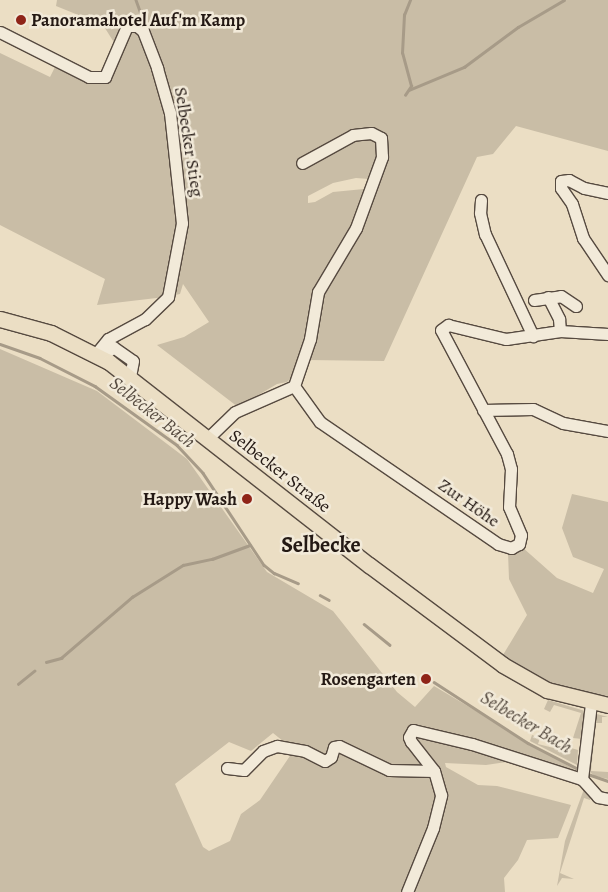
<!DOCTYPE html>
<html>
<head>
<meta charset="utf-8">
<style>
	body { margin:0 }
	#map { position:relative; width:608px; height:892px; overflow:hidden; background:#ebdec4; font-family:Alegreya,serif }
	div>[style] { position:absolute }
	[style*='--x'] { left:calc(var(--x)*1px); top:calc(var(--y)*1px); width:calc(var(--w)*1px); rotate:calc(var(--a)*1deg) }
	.green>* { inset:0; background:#c9bda6 }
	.stream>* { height:2.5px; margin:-1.25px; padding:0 1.25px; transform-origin:1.25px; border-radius:1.25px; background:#a79b88 }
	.roads { filter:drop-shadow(1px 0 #564a40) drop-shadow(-1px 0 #564a40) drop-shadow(0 1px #564a40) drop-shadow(0 -1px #564a40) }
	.minor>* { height:11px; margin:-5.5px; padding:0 5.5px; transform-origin:5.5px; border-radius:5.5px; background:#f2ead9 }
	.major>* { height:15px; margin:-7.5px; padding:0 7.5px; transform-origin:7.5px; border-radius:7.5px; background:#ebdec4 }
	.dots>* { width:14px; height:14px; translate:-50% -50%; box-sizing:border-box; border:2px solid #f2ead9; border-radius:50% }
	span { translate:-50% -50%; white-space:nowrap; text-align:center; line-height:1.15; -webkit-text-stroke:5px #f2ead9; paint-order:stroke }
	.poi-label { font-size:18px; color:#241914; font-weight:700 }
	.left { translate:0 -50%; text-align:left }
	.right { translate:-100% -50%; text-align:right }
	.street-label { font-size:18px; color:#241914 }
	.water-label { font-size:19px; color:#584d42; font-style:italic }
	.district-label { font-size:22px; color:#241914; font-weight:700 }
</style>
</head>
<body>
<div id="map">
	<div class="green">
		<i style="clip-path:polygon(evenodd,57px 0,608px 0,608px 151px,516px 126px,493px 154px,477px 157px,384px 361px,308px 360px,287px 382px,277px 384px,238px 407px,157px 345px,184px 337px,209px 322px,183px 284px,180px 294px,170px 296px,185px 224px,165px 81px,133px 23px,115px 44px,103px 25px,56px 6px,57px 0,356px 178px,369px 179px,364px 189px,333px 192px,315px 202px,308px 203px,308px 196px,333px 183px,356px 178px)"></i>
		<i style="clip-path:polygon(128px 29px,142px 34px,161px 97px,180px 221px,165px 297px,97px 305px,105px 279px,0 225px,0 53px,50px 77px,55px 67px,89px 81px,106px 80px,117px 63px)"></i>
		<i style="clip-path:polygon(evenodd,0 349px,97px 391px,187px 459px,267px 572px,333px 611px,397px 692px,415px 707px,434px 686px,575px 770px,420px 725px,408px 731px,419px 747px,414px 736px,419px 733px,513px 761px,486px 765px,445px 763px,446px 767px,478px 785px,497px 786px,571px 805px,558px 838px,527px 840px,518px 860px,504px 878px,505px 892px,0 892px,0 349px,273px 733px,294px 750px,260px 800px,241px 814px,230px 841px,209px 851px,203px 847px,175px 784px,229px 742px,251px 751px,273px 733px)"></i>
		<i style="clip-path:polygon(572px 494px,608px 502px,608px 696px,562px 689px,503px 655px,527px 615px,509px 579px,508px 553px,522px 547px,557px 578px,593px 593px,604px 569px,573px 557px,562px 528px)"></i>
		<i style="clip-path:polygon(548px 700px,585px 711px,582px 739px,573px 738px,581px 713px,554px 705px,550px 712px,544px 709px)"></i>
		<i style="clip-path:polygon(593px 713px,608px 717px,602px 717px,602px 723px,596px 723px,591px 771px,608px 772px,608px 779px,595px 776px,587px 770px)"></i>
		<i style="clip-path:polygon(532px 735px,540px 738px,538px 744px,569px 752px,571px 748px,578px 750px,577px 765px,530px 741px)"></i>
		<i style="clip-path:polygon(584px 789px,591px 796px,590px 800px,584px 798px,560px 873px,574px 879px,562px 878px,557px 886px,565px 841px)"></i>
	</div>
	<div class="stream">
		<i style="--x:136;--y:0;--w:27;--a:70"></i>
		<i style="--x:409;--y:90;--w:60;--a:-22.7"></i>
		<i style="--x:464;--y:67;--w:67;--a:-36.5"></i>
		<i style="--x:518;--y:27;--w:53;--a:-30.4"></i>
		<i style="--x:405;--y:95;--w:11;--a:-56"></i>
		<i style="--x:411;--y:86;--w:34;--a:-105"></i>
		<i style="--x:402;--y:53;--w:38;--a:-87"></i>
		<i style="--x:404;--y:15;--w:16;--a:-68"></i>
		<i style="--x:0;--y:344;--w:42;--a:19.3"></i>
		<i style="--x:40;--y:358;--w:62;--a:27"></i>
		<i style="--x:95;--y:386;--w:101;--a:35.7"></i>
		<i style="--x:177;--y:445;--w:38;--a:47"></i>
		<i style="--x:203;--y:473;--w:110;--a:56.5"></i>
		<i style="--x:264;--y:565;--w:13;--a:39"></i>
		<i style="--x:274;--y:573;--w:26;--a:23"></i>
		<i style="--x:320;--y:595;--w:10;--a:29"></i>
		<i style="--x:364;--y:624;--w:33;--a:39"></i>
		<i style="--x:46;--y:662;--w:16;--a:-15"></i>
		<i style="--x:61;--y:658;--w:94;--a:-40.7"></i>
		<i style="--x:132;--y:597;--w:60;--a:-32.1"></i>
		<i style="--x:183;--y:565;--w:30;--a:-12"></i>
		<i style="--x:212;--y:559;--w:40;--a:-20.2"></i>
		<i style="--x:434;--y:682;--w:112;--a:33"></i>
		<i style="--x:528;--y:743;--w:59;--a:27.4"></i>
		<i style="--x:18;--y:684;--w:21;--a:-39"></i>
		<i style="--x:585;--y:773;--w:24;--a:19"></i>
	</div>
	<div class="roads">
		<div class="minor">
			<i style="--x:0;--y:32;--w:100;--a:26.8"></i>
			<i style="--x:89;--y:77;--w:16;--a:0"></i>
			<i style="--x:105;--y:77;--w:56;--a:-66.7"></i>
			<i style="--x:127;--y:26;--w:10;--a:0"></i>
			<i style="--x:137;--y:26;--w:8;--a:40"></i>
			<i style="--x:143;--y:31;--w:40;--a:69"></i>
			<i style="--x:157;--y:68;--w:47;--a:73.9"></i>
			<i style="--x:170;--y:113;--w:111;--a:83.8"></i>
			<i style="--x:182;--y:223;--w:75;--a:100.7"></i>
			<i style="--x:168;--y:297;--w:32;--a:136"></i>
			<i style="--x:145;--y:319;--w:42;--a:151.6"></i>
			<i style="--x:108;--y:339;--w:19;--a:129"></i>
			<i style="--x:608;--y:193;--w:25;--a:-168"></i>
			<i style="--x:584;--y:188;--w:17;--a:-152"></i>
			<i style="--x:569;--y:180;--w:8;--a:173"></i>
			<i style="--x:561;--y:181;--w:7;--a:90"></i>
			<i style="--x:561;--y:188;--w:19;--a:55"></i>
			<i style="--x:572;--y:204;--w:36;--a:72"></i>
			<i style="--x:583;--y:238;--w:45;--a:56"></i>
			<i style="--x:481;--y:200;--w:13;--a:94"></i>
			<i style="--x:480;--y:213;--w:22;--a:77"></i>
			<i style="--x:485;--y:234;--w:113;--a:64.8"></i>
			<i style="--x:548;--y:297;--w:25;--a:63"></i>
			<i style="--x:559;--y:319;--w:12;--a:85"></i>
			<i style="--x:534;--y:300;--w:27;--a:-8"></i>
			<i style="--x:561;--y:296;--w:18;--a:34"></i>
			<i style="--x:102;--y:357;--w:15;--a:-42"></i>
			<i style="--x:113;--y:347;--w:24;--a:35"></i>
			<i style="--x:133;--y:361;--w:15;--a:101"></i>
			<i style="--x:294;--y:386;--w:44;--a:54.2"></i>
			<i style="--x:320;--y:422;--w:216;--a:34.4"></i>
			<i style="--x:498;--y:544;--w:14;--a:17"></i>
			<i style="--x:511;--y:548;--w:9;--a:-27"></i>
			<i style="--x:519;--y:544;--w:9;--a:-77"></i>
			<i style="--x:521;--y:535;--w:30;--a:-113"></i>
			<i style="--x:509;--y:507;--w:38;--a:-87"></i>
			<i style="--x:511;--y:469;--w:16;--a:-105"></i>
			<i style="--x:507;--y:454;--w:140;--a:-118"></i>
			<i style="--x:441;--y:330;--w:9;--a:-36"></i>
			<i style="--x:448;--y:325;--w:60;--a:13.6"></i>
			<i style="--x:506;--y:339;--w:55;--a:-8.4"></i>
			<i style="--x:560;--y:331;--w:48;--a:3.6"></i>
			<i style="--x:483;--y:410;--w:50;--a:-1.1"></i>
			<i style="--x:533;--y:409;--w:33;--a:25"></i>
			<i style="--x:563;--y:423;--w:46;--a:10.1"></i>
			<i style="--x:208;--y:438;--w:37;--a:-44"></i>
			<i style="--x:235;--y:412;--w:64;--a:-23.8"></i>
			<i style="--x:294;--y:386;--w:50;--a:-71.2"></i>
			<i style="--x:310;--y:339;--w:48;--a:-80.3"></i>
			<i style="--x:318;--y:292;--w:74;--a:-59.3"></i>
			<i style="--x:356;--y:228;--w:76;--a:-69.9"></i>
			<i style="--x:382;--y:157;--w:19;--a:-93"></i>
			<i style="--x:381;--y:138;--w:11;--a:-153"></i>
			<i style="--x:371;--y:133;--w:18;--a:174"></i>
			<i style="--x:353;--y:135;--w:58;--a:151.2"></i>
			<i style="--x:227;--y:768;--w:17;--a:7"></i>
			<i style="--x:244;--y:770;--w:27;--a:-45"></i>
			<i style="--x:263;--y:751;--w:15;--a:-20"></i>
			<i style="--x:277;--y:746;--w:28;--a:10"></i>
			<i style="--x:305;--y:751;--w:22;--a:27"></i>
			<i style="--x:325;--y:761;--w:7;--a:-34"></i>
			<i style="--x:331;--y:757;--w:10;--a:-73"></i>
			<i style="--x:334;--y:747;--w:5;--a:-11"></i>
			<i style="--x:339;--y:746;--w:55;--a:25.6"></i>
			<i style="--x:389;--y:770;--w:45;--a:1.3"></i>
			<i style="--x:582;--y:779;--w:77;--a:-83.2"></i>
			<i style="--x:407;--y:892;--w:69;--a:-67.9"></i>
			<i style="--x:433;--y:828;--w:34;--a:-76"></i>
			<i style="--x:441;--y:795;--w:25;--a:-106"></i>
			<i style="--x:434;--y:771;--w:37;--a:-128"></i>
			<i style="--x:411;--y:742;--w:5;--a:-112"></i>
			<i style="--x:409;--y:737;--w:8;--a:-60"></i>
			<i style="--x:413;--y:730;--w:61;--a:13.3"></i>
			<i style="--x:472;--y:744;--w:115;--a:17.7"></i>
			<i style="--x:582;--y:779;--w:24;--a:48"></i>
			<i style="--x:598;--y:797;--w:10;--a:11"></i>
		</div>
		<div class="major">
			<i style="--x:0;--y:319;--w:53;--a:15.4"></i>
			<i style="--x:51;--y:333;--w:65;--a:26.6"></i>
			<i style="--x:109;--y:362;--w:330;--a:38"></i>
			<i style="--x:369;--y:565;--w:167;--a:36.7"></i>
			<i style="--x:503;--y:665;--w:51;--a:29.6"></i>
			<i style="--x:547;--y:690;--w:63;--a:13.8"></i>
		</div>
	</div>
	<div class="dots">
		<i style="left:21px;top:20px;background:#8f2418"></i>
		<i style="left:247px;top:499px;background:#8f2418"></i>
		<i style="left:426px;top:679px;background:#8f2418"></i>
	</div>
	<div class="poi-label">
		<span class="left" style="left:31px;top:20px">Panoramahotel Auf'm Kamp</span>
		<span class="right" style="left:237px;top:499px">Happy Wash</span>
		<span class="right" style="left:416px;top:679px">Rosengarten</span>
	</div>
	<div class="street-label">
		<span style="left:189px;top:142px;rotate:81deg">Selbecker Stieg</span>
		<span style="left:280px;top:471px;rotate:38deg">Selbecker Straße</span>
		<span style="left:469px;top:503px;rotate:35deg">Zur Höhe</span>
	</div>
	<div class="water-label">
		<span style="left:152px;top:413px;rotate:38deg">Selbecker Bach</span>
		<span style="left:526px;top:723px;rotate:31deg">Selbecker Bach</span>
	</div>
	<div class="district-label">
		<span style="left:321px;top:546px">Selbecke</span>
	</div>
</div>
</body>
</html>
